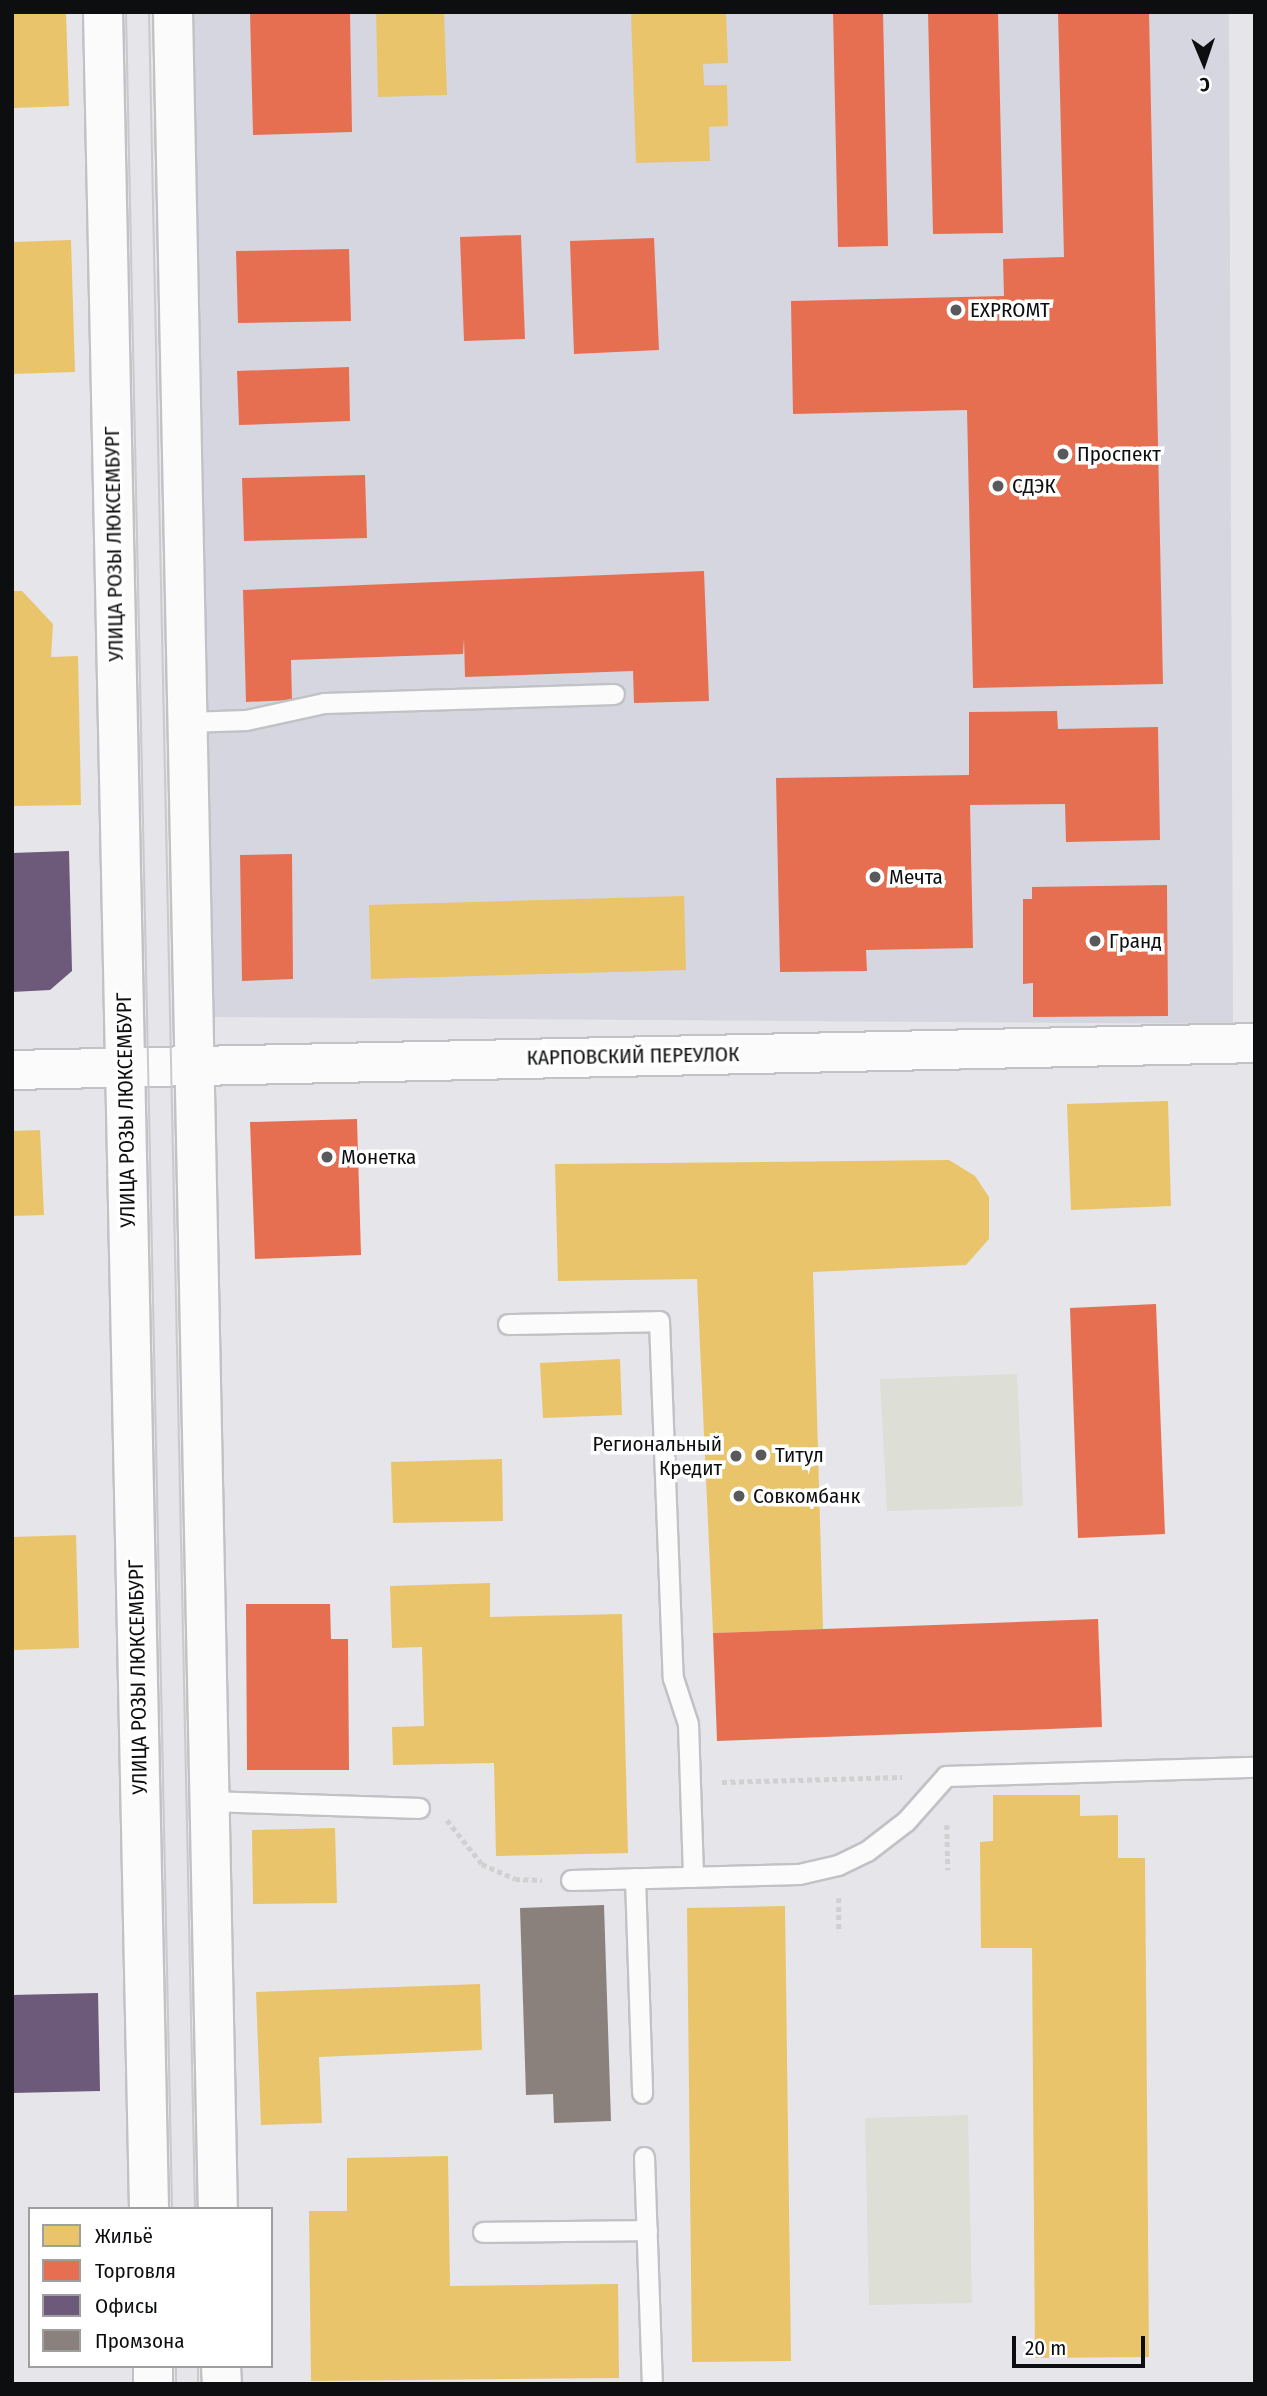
<!DOCTYPE html>
<html>
<head>
<meta charset="utf-8">
<style>
	body { margin:0 }
	#map { position:relative; width:1267px; height:2396px; overflow:hidden; background:#e5e5ea; font-family:"Fira Sans Condensed",sans-serif }
	div>[style] { position:absolute }
	[style*='--x'] { left:calc(var(--x)*1px); top:calc(var(--y)*1px); width:calc(var(--w)*1px); rotate:calc(var(--a)*1deg) }
	.built>* { inset:0; background:#d5d6e0 }
	.green>* { inset:0; background:#ddded5 }
	.homes>* { inset:0; background:#e9c46a }
	.shops>* { inset:0; background:#e76f51 }
	.offices>* { inset:0; background:#6d597a }
	.industry>* { inset:0; background:#8a817c }
	.path>* { height:4.5px; margin-top:-2.25px; transform-origin:0; background:repeating-linear-gradient(90deg,#d0d0d1 0 5px,transparent 0 8.5px) }
	.roads { filter:drop-shadow(2px 0 #c1c2c5) drop-shadow(-2px 0 #c1c2c5) drop-shadow(0 2px #c1c2c5) drop-shadow(0 -2px #c1c2c5) }
	.service>* { height:19px; margin:-9.5px; padding:0 9.5px; transform-origin:9.5px; border-radius:9.5px; background:#fbfbfc }
	.minor>* { height:38px; margin:-19px; padding:0 19px; transform-origin:19px; border-radius:19px; background:#fbfbfc }
	.secondary>* { height:38px; margin:-19px; padding:0 19px; transform-origin:19px; border-radius:19px; background:#fbfbfc }
	.tram>* { height:2px; margin:-1px; padding:0 1px; transform-origin:1px; border-radius:1px; background:#cacacb }
	.dots>* { width:19px; height:19px; translate:-50% -50%; box-sizing:border-box; border:4px solid #fff; border-radius:50% }
	span { translate:-50% -50%; white-space:nowrap; text-align:center; line-height:1.15; -webkit-text-stroke:7px #fff; paint-order:stroke }
	.poi-label { font-size:21px; color:#0d0e10 }
	.left { translate:0 -50%; text-align:left }
	.right { translate:-100% -50%; text-align:right }
	.street-label { font-size:21px; color:#0d0e10 }
	.frame { position:absolute; inset:0; border:14px solid #0d0e10; pointer-events:none }
	.legend { position:absolute; left:28px; top:2207px; width:245px; height:161px; box-sizing:border-box; background:#fff; border:2px solid #9e9f9f; margin:0; padding:9px 12px; list-style:none; font-size:21px; color:#0d0e10 }
	.legend li { display:flex; align-items:center; gap:14px; height:35px }
	.legend b { width:35px; border:2px solid #9e9f9f }
	.north { position:absolute; left:1169px; top:28px; width:70px; height:70px; -webkit-text-stroke:5px #fff; paint-order:stroke; rotate:178deg; font-size:19px; font-weight:700; line-height:28px; text-align:center; color:#0d0e10 }
	.north::after { content:''; display:block; margin:auto; width:24px; height:32px; background:#0d0e10; clip-path:polygon(50% 0,100% 100%,50% 72%,0 100%) }
	.scale { position:absolute; left:1012px; top:2336px; width:133px; height:32px; box-sizing:border-box; border:4px solid #0d0e10; border-top:0; padding-left:9px; font-size:21px; line-height:24px; white-space:nowrap; color:#0d0e10; -webkit-text-stroke:5px #fff; paint-order:stroke }
</style>
</head>
<body>
<div id="map">
	<div class="built">
		<i style="clip-path:polygon(194px 12px,1229px 12px,1233px 1024px,214px 1017px)"></i>
	</div>
	<div class="green">
		<i style="clip-path:polygon(1017px 1374px,1023px 1506px,887px 1511px,880px 1379px)"></i>
		<i style="clip-path:polygon(968px 2115px,972px 2303px,869px 2305px,865px 2118px)"></i>
	</div>
	<div class="homes">
		<i style="clip-path:polygon(12px 12px,66px 12px,69px 106px,13px 108px)"></i>
		<i style="clip-path:polygon(376px 12px,444px 12px,447px 95px,378px 97px)"></i>
		<i style="clip-path:polygon(631px 12px,726px 12px,728px 63px,703px 64px,704px 85px,727px 85px,728px 126px,709px 127px,710px 161px,636px 163px)"></i>
		<i style="clip-path:polygon(71px 240px,75px 372px,12px 374px,12px 242px)"></i>
		<i style="clip-path:polygon(12px 591px,22px 591px,53px 624px,51px 657px,78px 656px,81px 805px,12px 806px)"></i>
		<i style="clip-path:polygon(684px 896px,686px 970px,371px 979px,369px 905px)"></i>
		<i style="clip-path:polygon(1168px 1101px,1171px 1206px,1071px 1210px,1067px 1104px)"></i>
		<i style="clip-path:polygon(40px 1130px,44px 1215px,12px 1216px,12px 1131px)"></i>
		<i style="clip-path:polygon(949px 1160px,975px 1176px,989px 1197px,989px 1239px,966px 1265px,813px 1272px,823px 1629px,713px 1633px,697px 1279px,558px 1281px,555px 1164px)"></i>
		<i style="clip-path:polygon(620px 1359px,622px 1415px,543px 1418px,540px 1363px)"></i>
		<i style="clip-path:polygon(502px 1459px,503px 1521px,393px 1523px,391px 1462px)"></i>
		<i style="clip-path:polygon(76px 1535px,79px 1648px,12px 1650px,12px 1537px)"></i>
		<i style="clip-path:polygon(490px 1583px,490px 1617px,622px 1614px,628px 1853px,496px 1856px,494px 1763px,393px 1765px,392px 1727px,424px 1726px,422px 1647px,392px 1648px,390px 1586px)"></i>
		<i style="clip-path:polygon(993px 1795px,1080px 1795px,1080px 1816px,1118px 1815px,1118px 1858px,1145px 1858px,1149px 2357px,1035px 2358px,1032px 1948px,981px 1948px,980px 1842px,993px 1841px)"></i>
		<i style="clip-path:polygon(335px 1828px,337px 1903px,253px 1904px,252px 1830px)"></i>
		<i style="clip-path:polygon(785px 1906px,791px 2361px,692px 2362px,687px 1908px)"></i>
		<i style="clip-path:polygon(480px 1984px,482px 2050px,319px 2057px,322px 2123px,261px 2125px,256px 1992px)"></i>
		<i style="clip-path:polygon(448px 2156px,450px 2286px,618px 2284px,619px 2378px,311px 2381px,309px 2211px,347px 2211px,347px 2158px)"></i>
	</div>
	<div class="shops">
		<i style="clip-path:polygon(250px 12px,350px 12px,352px 132px,253px 135px)"></i>
		<i style="clip-path:polygon(833px 12px,883px 12px,888px 246px,838px 247px)"></i>
		<i style="clip-path:polygon(928px 12px,998px 12px,1003px 233px,933px 234px)"></i>
		<i style="clip-path:polygon(1058px 12px,1149px 12px,1163px 684px,973px 688px,967px 410px,793px 414px,791px 301px,1004px 296px,1003px 259px,1064px 257px)"></i>
		<i style="clip-path:polygon(521px 235px,525px 339px,464px 341px,460px 237px)"></i>
		<i style="clip-path:polygon(654px 238px,659px 350px,574px 354px,570px 241px)"></i>
		<i style="clip-path:polygon(349px 249px,351px 321px,238px 323px,236px 251px)"></i>
		<i style="clip-path:polygon(349px 367px,350px 421px,239px 425px,237px 371px)"></i>
		<i style="clip-path:polygon(365px 475px,367px 538px,244px 541px,242px 478px)"></i>
		<i style="clip-path:polygon(704px 571px,709px 701px,634px 703px,633px 671px,465px 677px,464px 639px,463px 654px,291px 660px,292px 700px,246px 702px,243px 590px)"></i>
		<i style="clip-path:polygon(1057px 711px,1058px 729px,1158px 727px,1160px 840px,1066px 842px,1065px 804px,970px 805px,973px 948px,866px 950px,867px 971px,780px 972px,776px 778px,969px 775px,969px 712px)"></i>
		<i style="clip-path:polygon(292px 854px,293px 979px,242px 981px,240px 855px)"></i>
		<i style="clip-path:polygon(1167px 885px,1168px 1016px,1033px 1017px,1033px 983px,1023px 984px,1023px 899px,1032px 899px,1032px 887px)"></i>
		<i style="clip-path:polygon(357px 1119px,361px 1255px,255px 1259px,250px 1122px)"></i>
		<i style="clip-path:polygon(1156px 1304px,1165px 1534px,1078px 1538px,1070px 1308px)"></i>
		<i style="clip-path:polygon(246px 1604px,330px 1604px,331px 1639px,348px 1639px,349px 1770px,247px 1770px)"></i>
		<i style="clip-path:polygon(1098px 1619px,1102px 1727px,717px 1741px,713px 1633px)"></i>
	</div>
	<div class="offices">
		<i style="clip-path:polygon(69px 851px,72px 971px,50px 990px,12px 992px,12px 853px)"></i>
		<i style="clip-path:polygon(98px 1993px,100px 2091px,12px 2093px,12px 1995px)"></i>
	</div>
	<div class="industry">
		<i style="clip-path:polygon(604px 1905px,611px 2121px,554px 2123px,553px 2094px,526px 2095px,520px 1908px)"></i>
	</div>
	<div class="path">
		<i style="--x:722;--y:1782;--w:180;--a:-1.6"></i>
		<i style="--x:447;--y:1820;--w:56;--a:51.5"></i>
		<i style="--x:482;--y:1864;--w:36;--a:24"></i>
		<i style="--x:515;--y:1879;--w:27;--a:2"></i>
		<i style="--x:947;--y:1825;--w:45;--a:88.7"></i>
		<i style="--x:839;--y:1898;--w:34;--a:90"></i>
	</div>
	<div class="roads">
		<div class="service">
			<i style="--x:188;--y:722;--w:58;--a:-2"></i>
			<i style="--x:246;--y:720;--w:80;--a:-12.3"></i>
			<i style="--x:324;--y:703;--w:290;--a:-1.8"></i>
			<i style="--x:508;--y:1324;--w:151;--a:-1.1"></i>
			<i style="--x:659;--y:1321;--w:357;--a:87.8"></i>
			<i style="--x:673;--y:1678;--w:48;--a:71.9"></i>
			<i style="--x:688;--y:1724;--w:153;--a:88.1"></i>
			<i style="--x:210;--y:1801;--w:209;--a:1.9"></i>
			<i style="--x:635;--y:1878;--w:215;--a:88.1"></i>
			<i style="--x:571;--y:1880;--w:228;--a:-1.5"></i>
			<i style="--x:799;--y:1874;--w:40;--a:-13"></i>
			<i style="--x:838;--y:1865;--w:32;--a:-26"></i>
			<i style="--x:867;--y:1851;--w:49;--a:-37.6"></i>
			<i style="--x:906;--y:1821;--w:60;--a:-48.4"></i>
			<i style="--x:946;--y:1776;--w:309;--a:-1.7"></i>
			<i style="--x:644;--y:2157;--w:227;--a:88"></i>
			<i style="--x:483;--y:2232;--w:164;--a:-0.7"></i>
		</div>
		<div class="minor">
			<i style="--x:12;--y:1070;--w:1243;--a:-1.24"></i>
		</div>
		<div class="secondary">
			<i style="--x:103;--y:12;--w:2197;--a:88.8"></i>
			<i style="--x:173;--y:12;--w:2197;--a:88.83"></i>
			<i style="--x:153;--y:2366;--w:18;--a:90"></i>
			<i style="--x:221;--y:2366;--w:18;--a:87"></i>
		</div>
	</div>
	<div class="tram">
		<i style="--x:126;--y:12;--w:2197;--a:88.8"></i>
		<i style="--x:149;--y:12;--w:2197;--a:88.8"></i>
		<i style="--x:176;--y:2366;--w:18;--a:90"></i>
		<i style="--x:198;--y:2366;--w:18;--a:90"></i>
	</div>
	<div class="dots">
		<i style="left:956px;top:310px;background:#59595c"></i>
		<i style="left:1063px;top:454px;background:#59595c"></i>
		<i style="left:998px;top:486px;background:#59595c"></i>
		<i style="left:875px;top:877px;background:#59595c"></i>
		<i style="left:1095px;top:941px;background:#59595c"></i>
		<i style="left:327px;top:1157px;background:#59595c"></i>
		<i style="left:761px;top:1455px;background:#59595c"></i>
		<i style="left:736px;top:1456px;background:#59595c"></i>
		<i style="left:739px;top:1496px;background:#59595c"></i>
	</div>
	<div class="poi-label">
		<span class="left" style="left:970px;top:310px">EXPROMT</span>
		<span class="left" style="left:1077px;top:454px">Проспект</span>
		<span class="left" style="left:1012px;top:486px">СДЭК</span>
		<span class="left" style="left:889px;top:877px">Мечта</span>
		<span class="left" style="left:1109px;top:941px">Гранд</span>
		<span class="left" style="left:341px;top:1157px">Монетка</span>
		<span class="right" style="left:722px;top:1456px">Региональный<br>Кредит</span>
		<span class="left" style="left:775px;top:1455px">Титул</span>
		<span class="left" style="left:753px;top:1496px">Совкомбанк</span>
	</div>
	<div class="street-label">
		<span style="left:114px;top:544px;rotate:-91deg">УЛИЦА РОЗЫ ЛЮКСЕМБУРГ</span>
		<span style="left:633px;top:1056px;rotate:-1deg">КАРПОВСКИЙ ПЕРЕУЛОК</span>
		<span style="left:126px;top:1110px;rotate:-91deg">УЛИЦА РОЗЫ ЛЮКСЕМБУРГ</span>
		<span style="left:138px;top:1677px;rotate:-91deg">УЛИЦА РОЗЫ ЛЮКСЕМБУРГ</span>
	</div>
	<div class="frame"></div>
	<ul class="legend">
	<li><b style="height:19px;background:#e9c46a"></b>Жильё</li>
	<li><b style="height:19px;background:#e76f51"></b>Торговля</li>
	<li><b style="height:19px;background:#6d597a"></b>Офисы</li>
	<li><b style="height:19px;background:#8a817c"></b>Промзона</li>
	</ul>
	<div class="north">С</div>
	<div class="scale">20 m</div>
</div>
</body>
</html>
